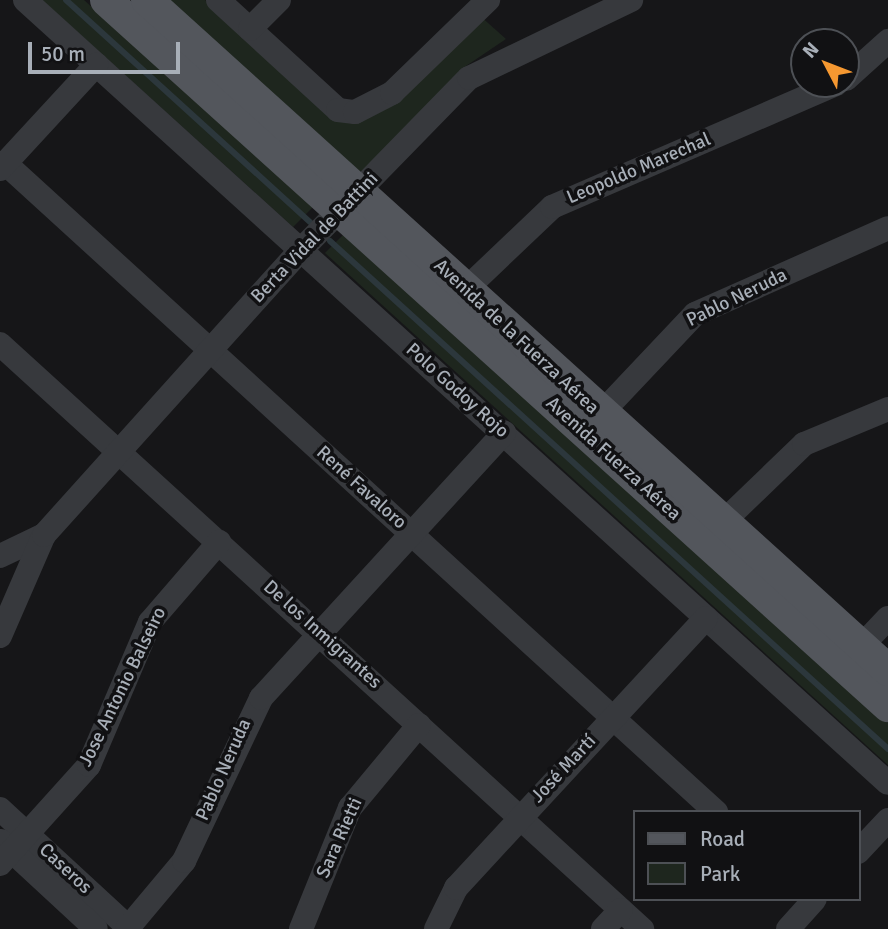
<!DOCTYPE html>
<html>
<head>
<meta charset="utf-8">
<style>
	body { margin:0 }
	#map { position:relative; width:888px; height:929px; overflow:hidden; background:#161618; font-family:Signika,sans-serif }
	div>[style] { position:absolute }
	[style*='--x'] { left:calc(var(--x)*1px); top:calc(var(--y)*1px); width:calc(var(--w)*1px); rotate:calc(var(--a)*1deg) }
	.green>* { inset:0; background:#1e261e }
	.stream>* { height:6px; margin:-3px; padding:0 3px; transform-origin:3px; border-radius:3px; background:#2c373c }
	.minor>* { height:24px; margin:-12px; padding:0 12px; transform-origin:12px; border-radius:12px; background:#37393d }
	.major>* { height:32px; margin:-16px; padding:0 16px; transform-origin:16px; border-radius:16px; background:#53565c }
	span { translate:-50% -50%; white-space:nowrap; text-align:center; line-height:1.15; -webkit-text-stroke:7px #111113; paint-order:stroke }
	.street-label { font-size:19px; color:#a8afb8 }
	.legend { position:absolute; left:633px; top:810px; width:228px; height:91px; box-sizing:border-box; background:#111113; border:2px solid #4d5055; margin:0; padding:9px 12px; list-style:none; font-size:21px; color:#a8afb8 }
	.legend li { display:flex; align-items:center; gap:14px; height:35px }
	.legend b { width:35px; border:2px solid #4d5055 }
	.north { position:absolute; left:790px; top:28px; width:70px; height:70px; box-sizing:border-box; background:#111113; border:2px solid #4d5055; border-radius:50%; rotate:312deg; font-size:19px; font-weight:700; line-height:28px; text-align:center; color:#a8afb8 }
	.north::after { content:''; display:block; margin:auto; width:24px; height:32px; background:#f59831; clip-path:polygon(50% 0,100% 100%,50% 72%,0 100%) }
	.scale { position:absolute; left:28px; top:42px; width:152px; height:32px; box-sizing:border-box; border:4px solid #a8afb8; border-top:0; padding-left:9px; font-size:21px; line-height:24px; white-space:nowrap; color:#a8afb8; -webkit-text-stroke:5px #111113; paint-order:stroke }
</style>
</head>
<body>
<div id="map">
	<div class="green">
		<i style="clip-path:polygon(42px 0,84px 0,313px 207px,293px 227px)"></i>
		<i style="clip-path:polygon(166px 0,205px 0,331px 116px,366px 117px,478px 14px,506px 39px,466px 66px,368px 170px,351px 172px)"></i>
		<i style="clip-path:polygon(344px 234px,888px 723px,888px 765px,325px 253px)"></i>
	</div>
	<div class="stream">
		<i style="--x:66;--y:0;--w:330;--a:42.3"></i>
		<i style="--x:330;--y:241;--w:755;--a:42.31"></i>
	</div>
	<div class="minor">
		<i style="--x:25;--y:0;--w:1165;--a:42.22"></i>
		<i style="--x:218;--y:0;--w:163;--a:42.5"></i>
		<i style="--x:338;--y:110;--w:17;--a:7"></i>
		<i style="--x:355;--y:112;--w:42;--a:-27.2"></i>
		<i style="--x:392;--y:93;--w:134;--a:-44.1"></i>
		<i style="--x:250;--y:29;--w:41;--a:-45"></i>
		<i style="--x:846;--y:79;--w:57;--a:-42.1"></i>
		<i style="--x:5;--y:163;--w:963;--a:42.39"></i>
		<i style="--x:0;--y:169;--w:142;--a:-47.3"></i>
		<i style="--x:466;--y:289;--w:119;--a:-43.6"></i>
		<i style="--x:552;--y:207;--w:309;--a:-23.4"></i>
		<i style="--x:0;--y:344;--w:869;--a:42.34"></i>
		<i style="--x:591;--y:424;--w:151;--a:-46.6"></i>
		<i style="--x:695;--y:314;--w:211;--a:-24"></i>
		<i style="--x:722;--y:523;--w:114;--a:-43.9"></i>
		<i style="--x:804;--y:444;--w:91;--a:-22.6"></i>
		<i style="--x:0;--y:556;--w:49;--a:-25.5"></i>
		<i style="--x:0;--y:636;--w:110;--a:-66.5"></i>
		<i style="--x:44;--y:535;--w:384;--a:-48"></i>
		<i style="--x:301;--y:250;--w:240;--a:-45.7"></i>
		<i style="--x:469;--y:78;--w:180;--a:-25.7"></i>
		<i style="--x:850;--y:658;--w:55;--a:-46.5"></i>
		<i style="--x:0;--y:809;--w:177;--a:42.7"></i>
		<i style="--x:1;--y:841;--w:129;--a:42.8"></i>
		<i style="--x:858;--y:852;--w:44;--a:-46.8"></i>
		<i style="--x:0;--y:864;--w:133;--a:-48"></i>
		<i style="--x:89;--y:765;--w:155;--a:-66.9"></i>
		<i style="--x:150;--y:622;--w:106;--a:-49.2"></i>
		<i style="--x:127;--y:929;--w:89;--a:-50"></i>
		<i style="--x:184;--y:861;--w:180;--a:-64.7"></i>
		<i style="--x:261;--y:698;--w:360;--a:-47.5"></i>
		<i style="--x:301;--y:929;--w:131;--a:-68"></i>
		<i style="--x:350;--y:808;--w:108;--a:-50.3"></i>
		<i style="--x:436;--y:929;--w:46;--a:-64"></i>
		<i style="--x:456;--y:888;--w:368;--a:-47.2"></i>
		<i style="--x:603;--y:929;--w:26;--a:-47"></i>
		<i style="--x:788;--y:929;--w:40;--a:-48"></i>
	</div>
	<div class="major">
		<i style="--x:106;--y:0;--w:1054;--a:42.08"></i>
		<i style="--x:147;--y:0;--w:999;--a:42.12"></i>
	</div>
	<div class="street-label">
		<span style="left:639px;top:169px;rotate:-23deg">Leopoldo Marechal</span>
		<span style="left:315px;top:238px;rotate:-46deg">Berta Vidal de Battini</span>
		<span style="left:737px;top:298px;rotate:-26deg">Pablo Neruda</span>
		<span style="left:516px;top:337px;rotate:43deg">Avenida de la Fuerza Aérea</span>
		<span style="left:457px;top:391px;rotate:42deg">Polo Godoy Rojo</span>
		<span style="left:613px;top:459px;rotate:42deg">Avenida Fuerza Aérea</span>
		<span style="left:361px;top:488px;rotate:42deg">René Favaloro</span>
		<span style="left:322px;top:635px;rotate:42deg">De los Inmigrantes</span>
		<span style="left:123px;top:687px;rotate:-64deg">Jose Antonio Balseiro</span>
		<span style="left:564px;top:769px;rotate:-47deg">José Martí</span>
		<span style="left:224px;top:770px;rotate:-66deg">Pablo Neruda</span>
		<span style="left:340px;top:838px;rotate:-66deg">Sara Rietti</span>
		<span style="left:65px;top:869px;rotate:43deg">Caseros</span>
	</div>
	<ul class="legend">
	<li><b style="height:9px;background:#53565c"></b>Road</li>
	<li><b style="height:19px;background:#1e261e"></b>Park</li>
	</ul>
	<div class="north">N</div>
	<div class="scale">50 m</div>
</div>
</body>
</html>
